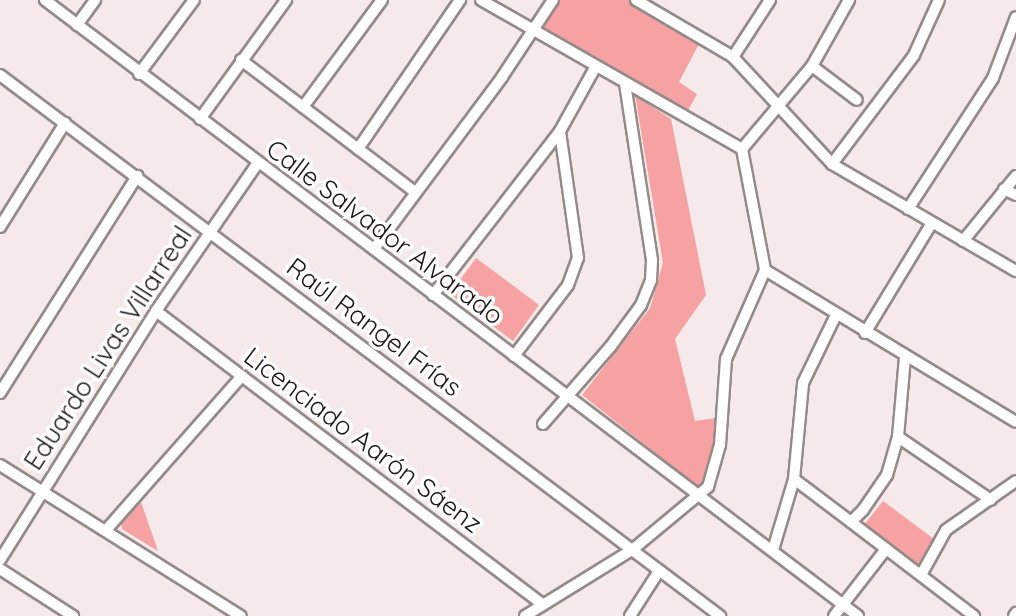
<!DOCTYPE html>
<html>
<head>
<meta charset="utf-8">
<style>
	body { margin:0 }
	#map { position:relative; width:1016px; height:616px; overflow:hidden; background:#f5e9e9; font-family:Quicksand,sans-serif }
	div>[style] { position:absolute }
	[style*='--x'] { left:calc(var(--x)*1px); top:calc(var(--y)*1px); width:calc(var(--w)*1px); rotate:calc(var(--a)*1deg) }
	.green>* { inset:0; background:#f6a2a2 }
	.roads { filter:drop-shadow(2px 0 #948a8a) drop-shadow(-2px 0 #948a8a) drop-shadow(0 2px #948a8a) drop-shadow(0 -2px #948a8a) }
	.street>* { height:10px; margin:-5px; padding:0 5px; transform-origin:5px; border-radius:5px; background:#fff }
	span { translate:-50% -50%; white-space:nowrap; text-align:center; line-height:1.15; -webkit-text-stroke:7px #fff; paint-order:stroke }
	.street-label { font-size:26px; color:#1b1717 }
</style>
</head>
<body>
<div id="map">
	<div class="green">
		<i style="clip-path:polygon(560px 0,631px 0,700px 42px,679px 82px,697px 94px,687px 112px,543px 28px)"></i>
		<i style="clip-path:polygon(635px 95px,671px 119px,706px 295px,675px 339px,695px 421px,716px 418px,711px 465px,701px 489px,582px 395px,650px 308px,663px 263px)"></i>
		<i style="clip-path:polygon(476px 258px,539px 305px,513px 341px,450px 294px)"></i>
		<i style="clip-path:polygon(140px 499px,158px 551px,122px 529px,121px 523px)"></i>
		<i style="clip-path:polygon(883px 501px,934px 539px,911px 575px,857px 534px)"></i>
	</div>
	<div class="roads">
		<div class="street">
			<i style="--x:45;--y:0;--w:1020;--a:37.15"></i>
			<i style="--x:481;--y:0;--w:301;--a:29.7"></i>
			<i style="--x:742;--y:149;--w:123;--a:79.2"></i>
			<i style="--x:765;--y:270;--w:293;--a:31.2"></i>
			<i style="--x:636;--y:0;--w:113;--a:30.4"></i>
			<i style="--x:733;--y:57;--w:146;--a:47.2"></i>
			<i style="--x:832;--y:164;--w:213;--a:30.2"></i>
			<i style="--x:77;--y:25;--w:31;--a:-54"></i>
			<i style="--x:733;--y:57;--w:68;--a:-57"></i>
			<i style="--x:241;--y:60;--w:218;--a:37.2"></i>
			<i style="--x:812;--y:66;--w:56;--a:37.1"></i>
			<i style="--x:139;--y:74;--w:92;--a:-53.4"></i>
			<i style="--x:0;--y:75;--w:901;--a:36.92"></i>
			<i style="--x:303;--y:107;--w:133;--a:-53.6"></i>
			<i style="--x:200;--y:119;--w:147;--a:-54.1"></i>
			<i style="--x:358;--y:149;--w:181;--a:-55.6"></i>
			<i style="--x:742;--y:149;--w:109;--a:-49.9"></i>
			<i style="--x:812;--y:66;--w:76;--a:-60.7"></i>
			<i style="--x:832;--y:164;--w:136;--a:-53"></i>
			<i style="--x:914;--y:55;--w:60;--a:-65.6"></i>
			<i style="--x:1004;--y:189;--w:13;--a:27"></i>
			<i style="--x:908;--y:209;--w:156;--a:-57"></i>
			<i style="--x:993;--y:78;--w:65;--a:-69.3"></i>
			<i style="--x:0;--y:227;--w:123;--a:-58"></i>
			<i style="--x:963;--y:241;--w:84;--a:-50.8"></i>
			<i style="--x:374;--y:249;--w:214;--a:-53.3"></i>
			<i style="--x:502;--y:77;--w:92;--a:-56.5"></i>
			<i style="--x:433;--y:295;--w:207;--a:-52.2"></i>
			<i style="--x:560;--y:131;--w:74;--a:-61"></i>
			<i style="--x:156;--y:311;--w:486;--a:37.2"></i>
			<i style="--x:865;--y:333;--w:129;--a:-58.7"></i>
			<i style="--x:514;--y:356;--w:89;--a:-52.7"></i>
			<i style="--x:568;--y:285;--w:29;--a:-70"></i>
			<i style="--x:578;--y:258;--w:128;--a:-98.1"></i>
			<i style="--x:0;--y:393;--w:257;--a:-57.7"></i>
			<i style="--x:543;--y:424;--w:103;--a:-48.9"></i>
			<i style="--x:611;--y:346;--w:51;--a:-53.8"></i>
			<i style="--x:641;--y:305;--w:27;--a:-68"></i>
			<i style="--x:651;--y:280;--w:20;--a:-87"></i>
			<i style="--x:652;--y:260;--w:179;--a:-98.7"></i>
			<i style="--x:898;--y:437;--w:112;--a:34.1"></i>
			<i style="--x:0;--y:465;--w:284;--a:32.1"></i>
			<i style="--x:794;--y:479;--w:71;--a:37"></i>
			<i style="--x:851;--y:522;--w:17;--a:-45"></i>
			<i style="--x:863;--y:510;--w:42;--a:-55.6"></i>
			<i style="--x:887;--y:475;--w:40;--a:-74"></i>
			<i style="--x:898;--y:437;--w:80;--a:-85"></i>
			<i style="--x:851;--y:522;--w:155;--a:37.4"></i>
			<i style="--x:107;--y:529;--w:204;--a:-48.6"></i>
			<i style="--x:773;--y:550;--w:74;--a:-73.5"></i>
			<i style="--x:794;--y:479;--w:96;--a:-84.6"></i>
			<i style="--x:803;--y:383;--w:76;--a:-64.1"></i>
			<i style="--x:0;--y:560;--w:294;--a:-57.9"></i>
			<i style="--x:156;--y:311;--w:178;--a:-55.5"></i>
			<i style="--x:0;--y:569;--w:87;--a:32.8"></i>
			<i style="--x:921;--y:575;--w:51;--a:-60.9"></i>
			<i style="--x:946;--y:530;--w:85;--a:-35"></i>
			<i style="--x:525;--y:616;--w:126;--a:-31.7"></i>
			<i style="--x:632;--y:550;--w:99;--a:-39.7"></i>
			<i style="--x:708;--y:487;--w:44;--a:-74.1"></i>
			<i style="--x:720;--y:445;--w:86;--a:-86"></i>
			<i style="--x:726;--y:359;--w:97;--a:-66.3"></i>
			<i style="--x:630;--y:616;--w:54;--a:-57.2"></i>
			<i style="--x:834;--y:616;--w:85;--a:-52.2"></i>
			<i style="--x:1014;--y:616;--w:4;--a:-56"></i>
		</div>
	</div>
	<div class="street-label">
		<span style="left:385px;top:232px;rotate:37deg">Calle Salvador Alvarado</span>
		<span style="left:374px;top:327px;rotate:37deg">Raúl Rangel Frías</span>
		<span style="left:108px;top:348px;rotate:-57deg">Eduardo Livas Villarreal</span>
		<span style="left:363px;top:440px;rotate:37deg">Licenciado Aarón Sáenz</span>
	</div>
</div>
</body>
</html>
